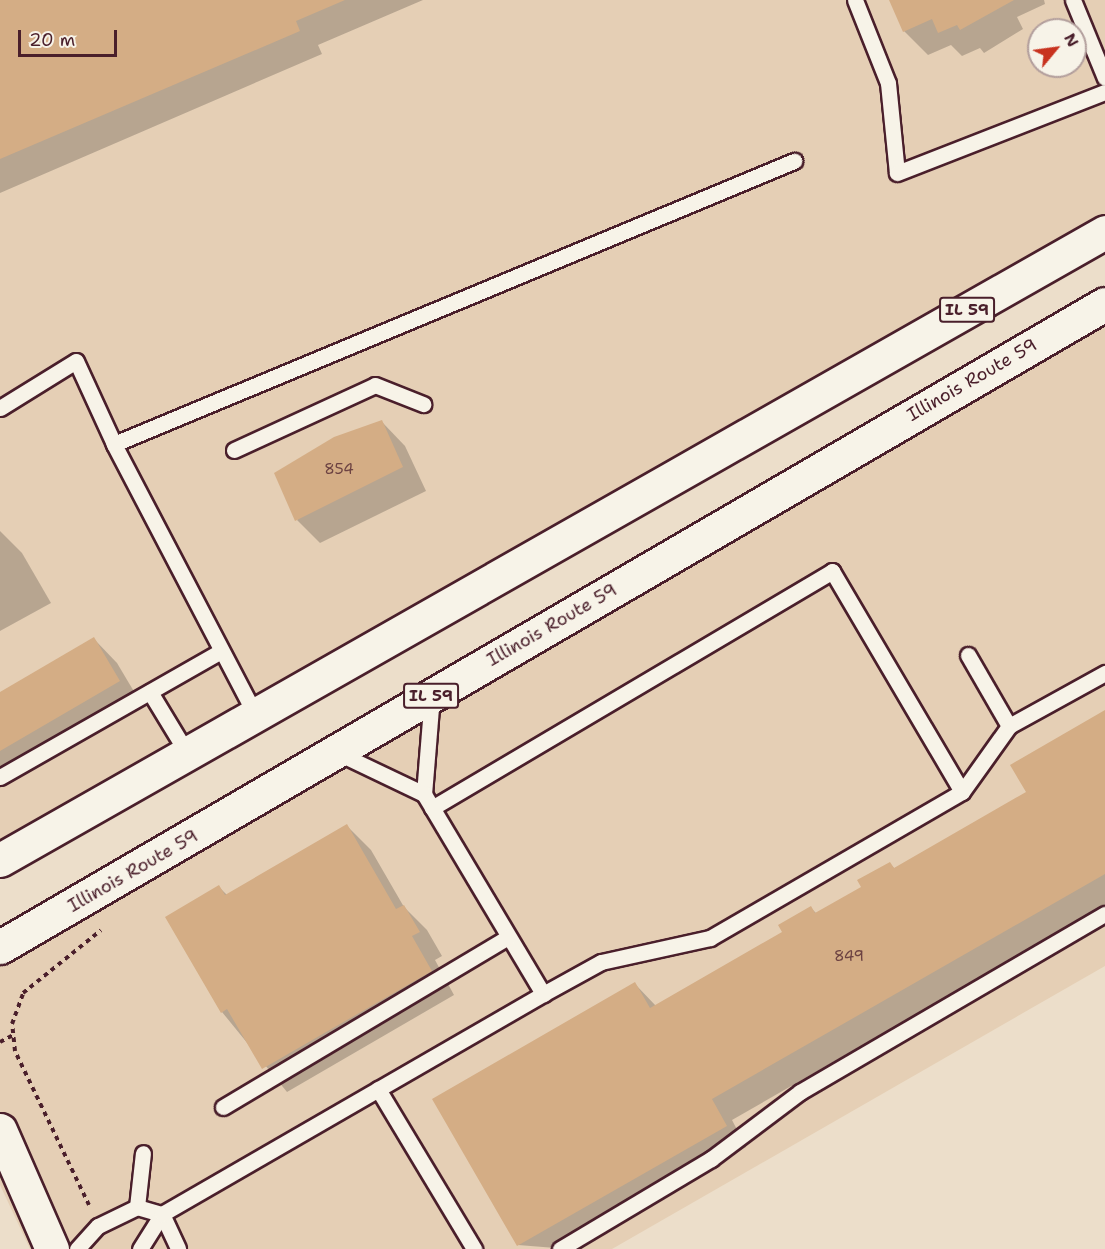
<!DOCTYPE html>
<html>
<head>
<meta charset="utf-8">
<style>
	body { margin:0 }
	#map { position:relative; width:1105px; height:1249px; overflow:hidden; background:#ecdeca; font-family:"Shantell Sans",sans-serif }
	div>[style] { position:absolute }
	[style*='--x'] { left:calc(var(--x)*1px); top:calc(var(--y)*1px); width:calc(var(--w)*1px); rotate:calc(var(--a)*1deg) }
	.built>* { inset:0; background:#e5cfb5 }
	.shadow>* { inset:0; background:#0003 }
	.building>* { inset:0; background:#d4ad85 }
	.path>* { height:4px; margin-top:-2px; transform-origin:0; background:repeating-linear-gradient(90deg,#4a1f2b 0 4.5px,transparent 0 9px) }
	.roads { filter:drop-shadow(2px 0 #4a1f2b) drop-shadow(-2px 0 #4a1f2b) drop-shadow(0 2px #4a1f2b) drop-shadow(0 -2px #4a1f2b) }
	.lane>* { height:15px; margin:-7.5px; padding:0 7.5px; transform-origin:7.5px; border-radius:7.5px; background:#f7f3e8 }
	.secondary>* { height:33px; margin:-16.5px; padding:0 16.5px; transform-origin:16.5px; border-radius:16.5px; background:#f7f3e8 }
	.primary>* { height:33px; margin:-16.5px; padding:0 16.5px; transform-origin:16.5px; border-radius:16.5px; background:#f7f3e8 }
	span { translate:-50% -50%; white-space:nowrap; text-align:center; line-height:1.15; -webkit-text-stroke:6px #f7f3e8; paint-order:stroke }
	.number-label { font-size:15px; color:#6c4242 }
	.number-label span { -webkit-text-stroke-width:0 }
	.shield-label span { padding:2px 4px; background:#f7f3e8; border:2px solid; border-radius:4px; -webkit-text-stroke-width:0 }
	.shield-label { font-size:16px; color:#4a1f2b; font-weight:700 }
	.street-label { font-size:18px; color:#4a1f2b }
	.north { position:absolute; left:1027px; top:18px; width:60px; height:60px; box-sizing:border-box; background:#f7f3e8; border:2px solid #b29e9c; border-radius:50%; rotate:61deg; font-size:16px; font-weight:700; line-height:24px; text-align:center; color:#4a1f2b }
	.north::after { content:''; display:block; margin:auto; width:21px; height:27px; background:#c8321e; clip-path:polygon(50% 0,100% 100%,50% 72%,0 100%) }
	.scale { position:absolute; left:18px; top:30px; width:99px; height:27px; box-sizing:border-box; border:3px solid #4a1f2b; border-top:0; padding-left:8px; font-size:18px; line-height:21px; white-space:nowrap; color:#4a1f2b; -webkit-text-stroke:4px #f7f3e8; paint-order:stroke }
</style>
</head>
<body>
<div id="map">
	<div class="built">
		<i style="clip-path:polygon(evenodd,0 0,1105px 0,1105px 226px,0 863px,0 0,1039px 30px,1075px 30px,1075px 66px,1039px 66px,1039px 30px)"></i>
		<i style="clip-path:polygon(1105px 324px,1105px 966px,612px 1249px,30px 1249px,0 1185px,0 961px)"></i>
	</div>
	<div class="shadow">
		<i style="clip-path:polygon(0 0,423px 0,318px 45px,322px 54px,0 193px)"></i>
		<i style="clip-path:polygon(891px 0,1044px 0,1045px 4px,1017px 17px,1023px 29px,984px 53px,980px 48px,962px 56px,951px 45px,928px 55px,904px 31px)"></i>
		<i style="clip-path:polygon(382px 422px,405px 446px,426px 491px,320px 543px,297px 520px)"></i>
		<i style="clip-path:polygon(0 531px,22px 553px,51px 603px,0 631px)"></i>
		<i style="clip-path:polygon(94px 639px,117px 663px,142px 705px,0 788px,0 694px)"></i>
		<i style="clip-path:polygon(1105px 712px,1105px 906px,732px 1120px,746px 1147px,568px 1249px,518px 1245px,635px 984px,656px 1006px,784px 932px,811px 908px,817px 914px,863px 887px,890px 864px,895px 869px,1028px 793px)"></i>
		<i style="clip-path:polygon(347px 826px,371px 850px,404px 907px,427px 930px,442px 956px,435px 960px,454px 995px,287px 1092px,222px 1012px,219px 887px,227px 895px)"></i>
	</div>
	<div class="building">
		<i style="clip-path:polygon(0 0,345px 0,296px 21px,300px 31px,0 159px)"></i>
		<i style="clip-path:polygon(889px 0,1014px 0,960px 30px,957px 25px,938px 33px,932px 19px,903px 32px)"></i>
		<i style="clip-path:polygon(382px 420px,403px 467px,295px 521px,274px 473px,334px 437px)"></i>
		<i style="clip-path:polygon(94px 637px,120px 681px,0 751px,0 692px)"></i>
		<i style="clip-path:polygon(1105px 710px,1105px 874px,712px 1099px,727px 1126px,517px 1246px,432px 1099px,635px 982px,650px 1008px,782px 932px,778px 925px,811px 906px,815px 913px,861px 887px,857px 880px,890px 862px,894px 868px,1026px 792px,1010px 765px)"></i>
		<i style="clip-path:polygon(347px 824px,396px 909px,404px 905px,420px 932px,412px 936px,432px 971px,262px 1069px,227px 1009px,221px 1013px,165px 917px,219px 885px,225px 895px)"></i>
	</div>
	<div class="path">
		<i style="--x:0;--y:1042;--w:15;--a:-28"></i>
		<i style="--x:89;--y:1205;--w:171;--a:-115.7"></i>
		<i style="--x:15;--y:1051;--w:27;--a:-96"></i>
		<i style="--x:12;--y:1024;--w:33;--a:-70"></i>
		<i style="--x:23;--y:993;--w:100;--a:-38.9"></i>
	</div>
	<div class="roads">
		<div class="lane">
			<i style="--x:855;--y:0;--w:89;--a:68.3"></i>
			<i style="--x:888;--y:83;--w:90;--a:84.3"></i>
			<i style="--x:897;--y:173;--w:223;--a:-21.3"></i>
			<i style="--x:1073;--y:0;--w:84;--a:67.7"></i>
			<i style="--x:0;--y:408;--w:89;--a:-31.7"></i>
			<i style="--x:76;--y:361;--w:91;--a:65.4"></i>
			<i style="--x:234;--y:450;--w:155;--a:-24.7"></i>
			<i style="--x:375;--y:385;--w:52;--a:21.6"></i>
			<i style="--x:968;--y:655;--w:82;--a:60"></i>
			<i style="--x:150;--y:692;--w:71;--a:58.8"></i>
			<i style="--x:432;--y:695;--w:99;--a:94.6"></i>
			<i style="--x:424;--y:794;--w:233;--a:59.2"></i>
			<i style="--x:255;--y:714;--w:305;--a:-117.6"></i>
			<i style="--x:114;--y:444;--w:737;--a:-22.6"></i>
			<i style="--x:338;--y:753;--w:95;--a:25.5"></i>
			<i style="--x:0;--y:777;--w:252;--a:-29.7"></i>
			<i style="--x:432;--y:808;--w:465;--a:-30.6"></i>
			<i style="--x:832;--y:571;--w:256;--a:59.5"></i>
			<i style="--x:378;--y:1089;--w:187;--a:59"></i>
			<i style="--x:223;--y:1107;--w:332;--a:-30.8"></i>
			<i style="--x:137;--y:1207;--w:54;--a:-83.7"></i>
			<i style="--x:162;--y:1214;--w:38;--a:65"></i>
			<i style="--x:77;--y:1249;--w:31;--a:-48"></i>
			<i style="--x:98;--y:1226;--w:43;--a:-26"></i>
			<i style="--x:137;--y:1207;--w:26;--a:16"></i>
			<i style="--x:140;--y:1249;--w:41;--a:-57.8"></i>
			<i style="--x:162;--y:1214;--w:440;--a:-30"></i>
			<i style="--x:543;--y:994;--w:66;--a:-28.9"></i>
			<i style="--x:601;--y:962;--w:112;--a:-12.4"></i>
			<i style="--x:710;--y:938;--w:291;--a:-30.1"></i>
			<i style="--x:962;--y:792;--w:81;--a:-54.5"></i>
			<i style="--x:1009;--y:726;--w:110;--a:-28.9"></i>
			<i style="--x:560;--y:1249;--w:176;--a:-30.8"></i>
			<i style="--x:711;--y:1159;--w:111;--a:-37"></i>
			<i style="--x:800;--y:1092;--w:353;--a:-30.3"></i>
		</div>
		<div class="secondary">
			<i style="--x:0;--y:1130;--w:130;--a:66.4"></i>
		</div>
		<div class="primary">
			<i style="--x:0;--y:860;--w:1271;--a:-29.61"></i>
			<i style="--x:0;--y:947;--w:1278;--a:-30.2"></i>
		</div>
	</div>
	<div class="number-label">
		<span style="left:339px;top:470px">854</span>
		<span style="left:849px;top:957px">849</span>
	</div>
	<div class="shield-label">
		<span style="left:967px;top:310px">IL 59</span>
		<span style="left:431px;top:696px">IL 59</span>
	</div>
	<div class="street-label">
		<span style="left:972px;top:380px;rotate:-30deg">Illinois Route 59</span>
		<span style="left:552px;top:625px;rotate:-30deg">Illinois Route 59</span>
		<span style="left:133px;top:871px;rotate:-30deg">Illinois Route 59</span>
	</div>
	<div class="north">N</div>
	<div class="scale">20 m</div>
</div>
</body>
</html>
